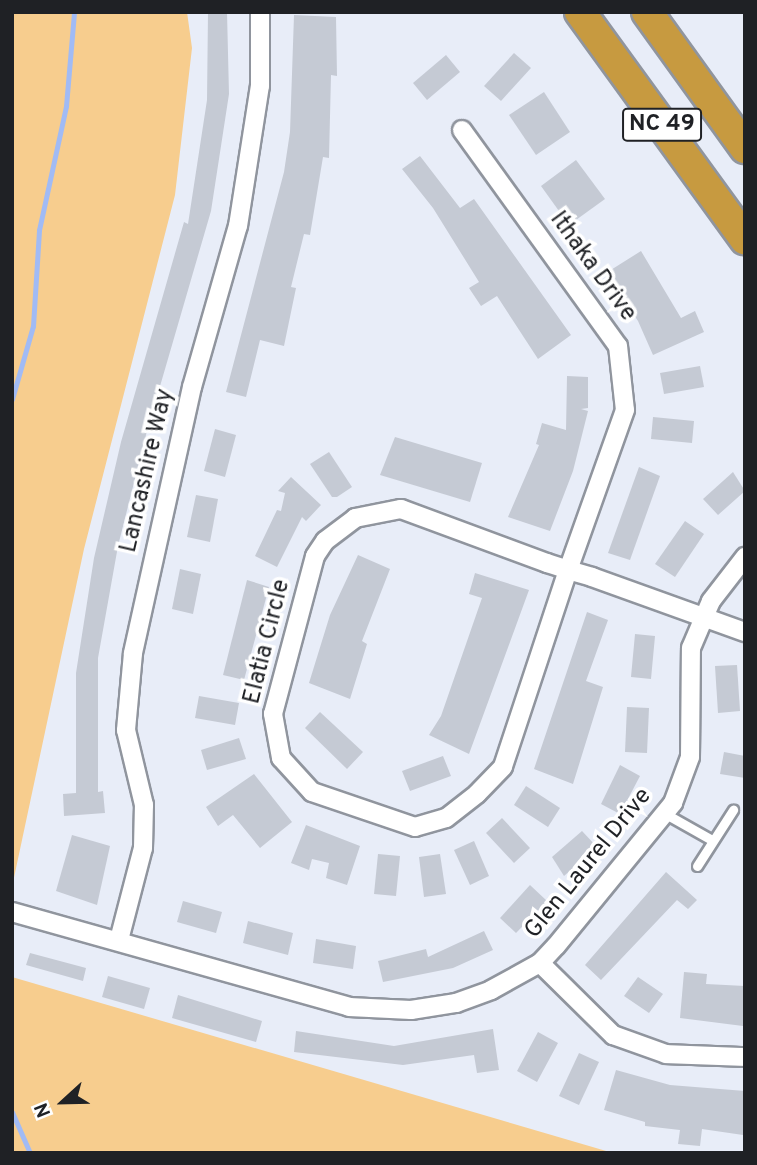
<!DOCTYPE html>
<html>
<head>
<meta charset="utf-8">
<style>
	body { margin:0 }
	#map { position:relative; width:757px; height:1165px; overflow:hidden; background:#e8edf8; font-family:Overpass,sans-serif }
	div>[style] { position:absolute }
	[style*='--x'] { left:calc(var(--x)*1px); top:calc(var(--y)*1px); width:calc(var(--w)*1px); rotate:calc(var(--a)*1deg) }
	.green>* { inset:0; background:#f7cd8e }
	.stream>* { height:5px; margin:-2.5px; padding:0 2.5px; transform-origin:2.5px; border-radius:2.5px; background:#a1bbf5 }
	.building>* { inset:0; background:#c5cad4 }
	.roads { filter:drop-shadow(2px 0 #90959e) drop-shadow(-2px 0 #90959e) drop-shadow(0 2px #90959e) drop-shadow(0 -2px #90959e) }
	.service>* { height:9px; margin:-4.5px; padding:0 4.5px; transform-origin:4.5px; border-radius:4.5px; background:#fff }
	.minor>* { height:18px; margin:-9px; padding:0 9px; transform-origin:9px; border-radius:9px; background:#fff }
	.trunk>* { height:30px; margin:-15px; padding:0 15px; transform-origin:15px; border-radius:15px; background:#c79a40 }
	span { translate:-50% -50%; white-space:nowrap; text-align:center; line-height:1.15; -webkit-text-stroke:7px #fff; paint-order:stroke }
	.shield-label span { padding:2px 5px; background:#fff; border:2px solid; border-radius:5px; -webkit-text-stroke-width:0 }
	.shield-label { font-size:23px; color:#1f2125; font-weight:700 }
	.street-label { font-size:24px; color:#1f2125 }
	.frame { position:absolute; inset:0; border:14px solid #1f2125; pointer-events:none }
	.north { position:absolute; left:28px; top:1067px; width:70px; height:70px; -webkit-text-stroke:5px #fff; paint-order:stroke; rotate:248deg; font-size:19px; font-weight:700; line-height:28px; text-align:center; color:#1f2125 }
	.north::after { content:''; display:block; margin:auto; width:24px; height:32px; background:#1f2125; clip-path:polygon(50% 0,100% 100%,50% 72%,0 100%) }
</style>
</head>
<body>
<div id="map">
	<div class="green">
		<i style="clip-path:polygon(12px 12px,187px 12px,192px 48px,175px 195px,84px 549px,12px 887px)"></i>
		<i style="clip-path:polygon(12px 977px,613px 1153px,12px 1153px)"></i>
	</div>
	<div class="stream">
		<i style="--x:12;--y:399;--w:76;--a:-74"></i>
		<i style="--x:33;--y:326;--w:96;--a:-86.4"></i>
		<i style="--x:39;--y:230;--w:127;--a:-77.7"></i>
		<i style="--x:66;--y:106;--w:94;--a:-85.1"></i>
		<i style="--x:12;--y:1112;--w:45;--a:66.3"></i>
	</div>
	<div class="building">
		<i style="clip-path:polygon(208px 12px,227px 12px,229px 94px,211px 211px,147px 431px,118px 546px,98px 658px,98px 792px,103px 791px,105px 813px,64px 816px,63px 794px,76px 793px,76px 673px,94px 558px,121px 442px,184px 222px,188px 224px,207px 100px)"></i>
		<i style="clip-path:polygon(294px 15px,336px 17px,337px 76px,331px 75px,329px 158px,323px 157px,310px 235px,304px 234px,291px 287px,296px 288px,284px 346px,260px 340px,246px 397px,226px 392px,284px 172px,290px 132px)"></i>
		<i style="clip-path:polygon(514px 53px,531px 68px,501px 101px,484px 86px)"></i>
		<i style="clip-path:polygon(446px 55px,460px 72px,427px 100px,413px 83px)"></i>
		<i style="clip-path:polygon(544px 92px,570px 132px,536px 155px,509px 115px)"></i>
		<i style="clip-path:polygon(420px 156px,460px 208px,474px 199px,571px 335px,538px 359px,497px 296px,481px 306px,469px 288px,479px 282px,433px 208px,402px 169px)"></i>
		<i style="clip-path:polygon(576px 160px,605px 199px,569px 225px,541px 186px)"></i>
		<i style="clip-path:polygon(641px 251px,681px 318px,695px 311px,704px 332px,653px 355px,638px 321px,606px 273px)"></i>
		<i style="clip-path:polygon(700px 366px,704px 387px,664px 394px,660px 373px)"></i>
		<i style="clip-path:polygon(567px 376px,588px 377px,588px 408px,581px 409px,588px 411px,573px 471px,550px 531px,508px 517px,539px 445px,536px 444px,542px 423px,566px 430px)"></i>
		<i style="clip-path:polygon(653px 417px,694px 421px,692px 443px,651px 439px)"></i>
		<i style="clip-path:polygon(215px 429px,236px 435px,225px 477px,204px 471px)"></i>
		<i style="clip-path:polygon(395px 437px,482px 463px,470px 502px,380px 475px)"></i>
		<i style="clip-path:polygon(329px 452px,352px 487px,337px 497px,332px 497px,310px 464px)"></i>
		<i style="clip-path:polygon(639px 467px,660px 476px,630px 560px,608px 553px)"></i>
		<i style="clip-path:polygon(733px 472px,745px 491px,718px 515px,703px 499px)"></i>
		<i style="clip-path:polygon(291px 477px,321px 505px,306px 521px,302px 517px,277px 567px,255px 556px,277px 510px,281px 511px,285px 493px,278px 491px)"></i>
		<i style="clip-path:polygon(196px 495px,218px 499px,210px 542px,187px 537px)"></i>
		<i style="clip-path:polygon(685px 521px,704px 534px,675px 577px,655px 564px)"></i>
		<i style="clip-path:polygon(358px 555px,390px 569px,362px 641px,367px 644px,350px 699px,309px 683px,330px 615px)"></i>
		<i style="clip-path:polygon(180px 569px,201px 574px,193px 614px,172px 609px)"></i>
		<i style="clip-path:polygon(475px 573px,529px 590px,469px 754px,429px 735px,441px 716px,482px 598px,469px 594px)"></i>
		<i style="clip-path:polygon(247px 580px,269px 587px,244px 680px,223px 675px)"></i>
		<i style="clip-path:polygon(587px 612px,608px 620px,586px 681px,603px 687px,573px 784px,534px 769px)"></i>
		<i style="clip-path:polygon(635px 634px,655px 636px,651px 679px,631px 677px)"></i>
		<i style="clip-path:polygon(737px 665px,740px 711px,718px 713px,715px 666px)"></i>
		<i style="clip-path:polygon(199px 696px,239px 703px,235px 725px,195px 718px)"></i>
		<i style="clip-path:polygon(627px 707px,649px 708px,647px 753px,625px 752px)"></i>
		<i style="clip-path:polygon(320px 712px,363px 752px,347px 769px,305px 728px)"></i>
		<i style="clip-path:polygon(239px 738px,246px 759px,207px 770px,201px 750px)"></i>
		<i style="clip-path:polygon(724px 752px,745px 756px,745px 778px,720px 774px)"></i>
		<i style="clip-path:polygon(443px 756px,451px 776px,410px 791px,402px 771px)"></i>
		<i style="clip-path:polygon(620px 765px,640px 776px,620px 814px,601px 804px)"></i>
		<i style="clip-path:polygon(254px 774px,292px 822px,260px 848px,233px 815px,218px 826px,206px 807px)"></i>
		<i style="clip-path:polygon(526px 786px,560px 808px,548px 827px,514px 805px)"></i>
		<i style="clip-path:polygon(502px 818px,530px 848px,514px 863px,486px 833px)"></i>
		<i style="clip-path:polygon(306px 825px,360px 846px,347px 885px,326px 878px,329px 863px,312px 859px,309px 870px,291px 863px)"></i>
		<i style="clip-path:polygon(582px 831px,597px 847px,564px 876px,552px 857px)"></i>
		<i style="clip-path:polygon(72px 835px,110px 846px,97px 905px,56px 891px)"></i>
		<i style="clip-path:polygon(474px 841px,489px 876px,470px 885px,454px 850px)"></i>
		<i style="clip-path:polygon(378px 854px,400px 856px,396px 896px,374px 894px)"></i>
		<i style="clip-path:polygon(440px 854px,446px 894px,424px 897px,419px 857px)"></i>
		<i style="clip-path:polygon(666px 872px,697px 900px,688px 909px,677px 900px,601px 980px,585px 965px)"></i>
		<i style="clip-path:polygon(530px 885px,547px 901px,516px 933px,500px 918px)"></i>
		<i style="clip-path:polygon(183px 901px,222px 912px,216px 933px,177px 922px)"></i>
		<i style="clip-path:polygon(248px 921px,293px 933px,288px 955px,243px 943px)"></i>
		<i style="clip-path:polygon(484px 931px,493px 950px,453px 968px,383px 982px,378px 961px,426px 949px,428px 957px)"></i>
		<i style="clip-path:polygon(316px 939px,356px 946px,353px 969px,313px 963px)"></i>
		<i style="clip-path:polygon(30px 953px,86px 968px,83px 981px,26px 965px)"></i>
		<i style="clip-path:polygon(684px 972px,707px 974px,706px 984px,745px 986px,743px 1026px,680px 1018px)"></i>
		<i style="clip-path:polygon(108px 976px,150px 988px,144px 1009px,102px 997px)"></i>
		<i style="clip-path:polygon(638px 977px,663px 994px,649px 1013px,624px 996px)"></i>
		<i style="clip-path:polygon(178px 995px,262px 1021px,256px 1042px,172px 1018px)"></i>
		<i style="clip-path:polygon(493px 1029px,499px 1070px,477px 1073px,474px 1055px,403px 1065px,294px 1052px,296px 1031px,394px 1046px)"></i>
		<i style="clip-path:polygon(538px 1032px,558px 1043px,537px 1082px,517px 1071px)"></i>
		<i style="clip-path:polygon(579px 1053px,599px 1062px,579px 1105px,559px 1096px)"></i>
		<i style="clip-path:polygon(616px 1070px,670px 1085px,745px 1091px,743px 1135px,702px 1129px,700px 1146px,678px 1144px,680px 1130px,645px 1126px,645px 1122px,604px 1110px)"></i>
	</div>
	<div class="roads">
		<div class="service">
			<i style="--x:664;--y:813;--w:55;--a:29.4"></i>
			<i style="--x:697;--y:866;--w:67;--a:-57.3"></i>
		</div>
		<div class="minor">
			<i style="--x:462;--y:130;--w:266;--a:54.2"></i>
			<i style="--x:618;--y:346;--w:64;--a:83.8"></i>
			<i style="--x:625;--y:410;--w:170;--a:109.6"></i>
			<i style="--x:568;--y:570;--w:207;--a:108.3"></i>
			<i style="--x:503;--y:767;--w:37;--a:134"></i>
			<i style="--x:477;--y:794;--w:39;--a:142"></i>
			<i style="--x:446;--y:818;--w:32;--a:164"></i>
			<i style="--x:415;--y:827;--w:109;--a:-161.2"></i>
			<i style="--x:312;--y:792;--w:46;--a:-132.4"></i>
			<i style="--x:281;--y:758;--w:45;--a:-100.3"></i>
			<i style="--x:273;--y:714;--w:163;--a:-75.1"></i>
			<i style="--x:315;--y:556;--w:18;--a:-56"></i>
			<i style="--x:325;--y:541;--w:38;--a:-37"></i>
			<i style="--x:355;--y:518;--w:47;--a:-11.1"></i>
			<i style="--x:401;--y:509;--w:156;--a:20.3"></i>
			<i style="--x:547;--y:563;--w:22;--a:18"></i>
			<i style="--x:568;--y:570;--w:25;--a:16"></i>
			<i style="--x:592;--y:577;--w:163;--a:19.8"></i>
			<i style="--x:12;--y:912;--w:350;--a:15.7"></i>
			<i style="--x:349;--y:1007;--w:62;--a:2.8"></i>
			<i style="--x:411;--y:1010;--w:46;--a:-8.8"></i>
			<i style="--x:456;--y:1003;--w:37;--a:-20"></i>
			<i style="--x:491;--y:990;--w:56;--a:-28.9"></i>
			<i style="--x:540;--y:963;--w:23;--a:-47"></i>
			<i style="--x:556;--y:946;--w:185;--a:-50.7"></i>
			<i style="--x:673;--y:803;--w:49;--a:-69.7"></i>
			<i style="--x:690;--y:757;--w:109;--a:-89.5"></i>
			<i style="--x:691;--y:648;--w:51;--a:-66.9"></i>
			<i style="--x:711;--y:601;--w:56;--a:-52.3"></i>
			<i style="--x:119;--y:940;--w:95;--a:-75.4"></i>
			<i style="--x:143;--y:848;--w:43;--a:-88.7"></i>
			<i style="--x:144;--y:805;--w:77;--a:-103.5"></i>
			<i style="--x:126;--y:730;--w:77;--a:-84.8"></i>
			<i style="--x:133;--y:653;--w:272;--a:-77.5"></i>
			<i style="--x:192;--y:387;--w:167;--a:-74.1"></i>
			<i style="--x:238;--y:226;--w:142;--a:-81.1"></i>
			<i style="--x:260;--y:86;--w:74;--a:-90"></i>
			<i style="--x:540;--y:963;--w:103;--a:44.6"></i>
			<i style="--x:613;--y:1035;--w:56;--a:19.7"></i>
			<i style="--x:666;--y:1054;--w:79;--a:2.2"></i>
		</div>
		<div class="trunk">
			<i style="--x:580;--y:12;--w:281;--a:54"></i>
			<i style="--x:647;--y:12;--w:168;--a:54.2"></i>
		</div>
	</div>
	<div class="shield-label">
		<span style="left:662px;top:125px">NC 49</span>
	</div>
	<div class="street-label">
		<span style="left:592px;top:267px;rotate:54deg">Ithaka Drive</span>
		<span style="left:148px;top:471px;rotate:-77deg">Lancashire Way</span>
		<span style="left:268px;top:642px;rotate:-76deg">Elatia Circle</span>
		<span style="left:589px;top:864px;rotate:-51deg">Glen Laurel Drive</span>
	</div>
	<div class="frame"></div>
	<div class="north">N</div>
</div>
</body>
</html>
